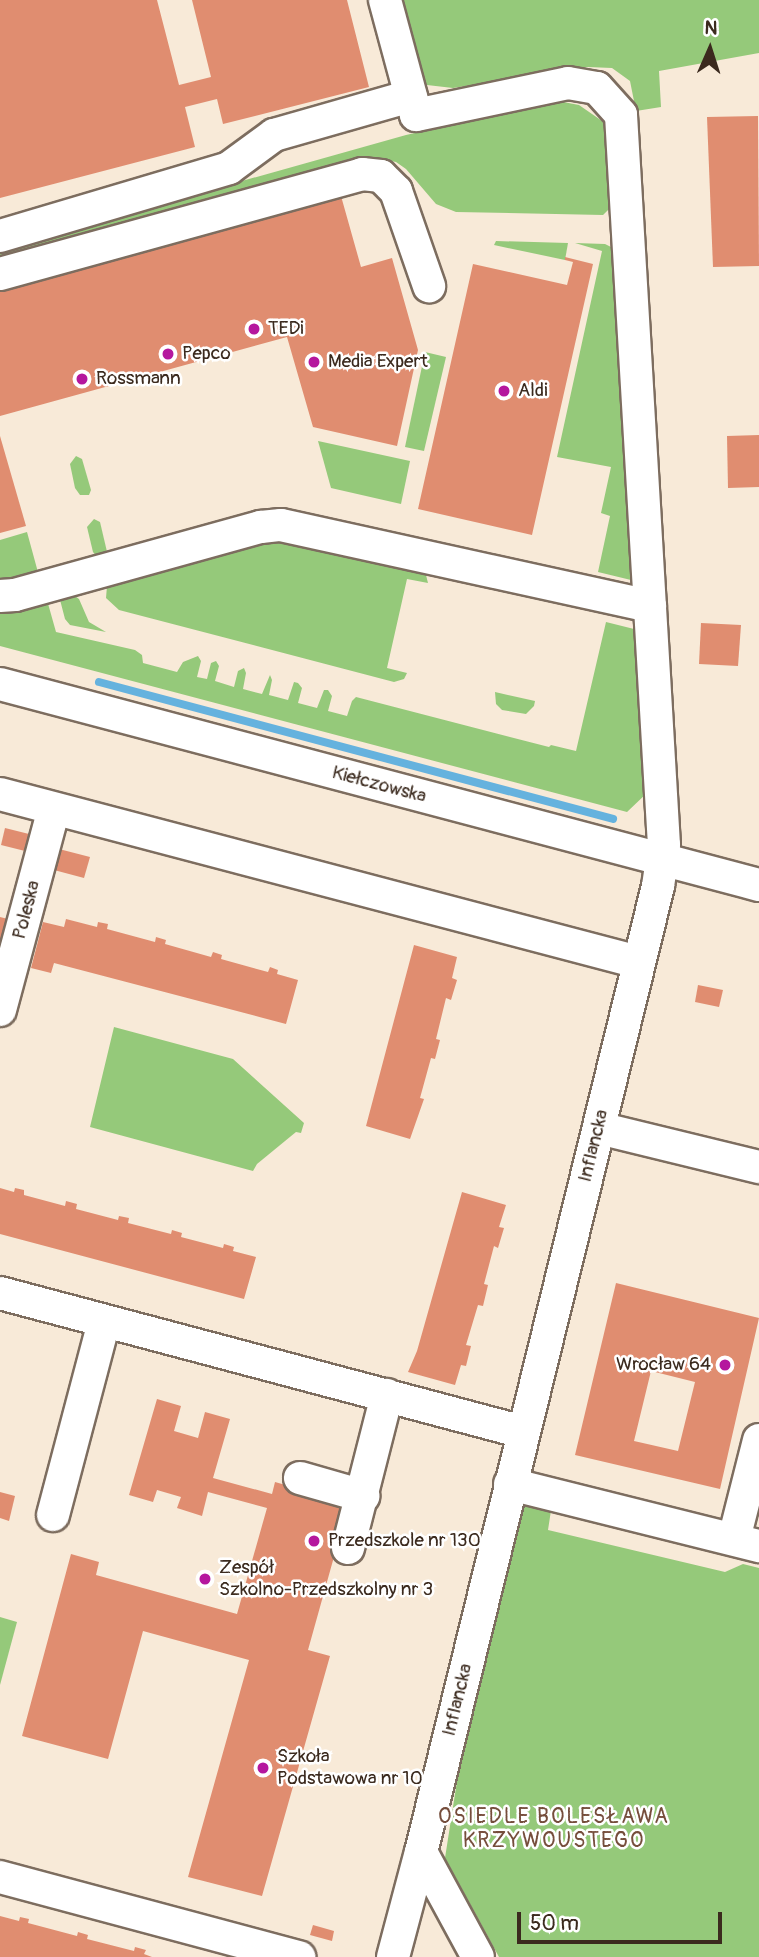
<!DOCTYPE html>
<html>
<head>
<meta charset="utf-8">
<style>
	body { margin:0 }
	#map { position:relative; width:759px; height:1957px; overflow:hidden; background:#f8ead8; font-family:Pangolin,sans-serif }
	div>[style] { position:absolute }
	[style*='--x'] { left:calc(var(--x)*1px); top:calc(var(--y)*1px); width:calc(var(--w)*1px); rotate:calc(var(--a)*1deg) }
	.green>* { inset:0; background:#95c97a }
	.stream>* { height:8px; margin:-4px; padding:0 4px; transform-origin:4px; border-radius:4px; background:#65b2de }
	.building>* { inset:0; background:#e08d70 }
	.roads { filter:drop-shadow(2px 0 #7d6d5f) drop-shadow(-2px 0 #7d6d5f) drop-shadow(0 2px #7d6d5f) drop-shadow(0 -2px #7d6d5f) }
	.minor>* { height:32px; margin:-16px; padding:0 16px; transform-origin:16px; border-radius:16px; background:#fff }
	.dots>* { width:19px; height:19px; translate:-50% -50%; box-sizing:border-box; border:4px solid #fff; border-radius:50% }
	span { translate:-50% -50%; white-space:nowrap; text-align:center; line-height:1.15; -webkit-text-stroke:5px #fff; paint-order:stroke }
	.poi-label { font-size:19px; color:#3b2a1e }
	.left { translate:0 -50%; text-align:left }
	.right { translate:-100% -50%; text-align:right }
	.street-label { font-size:19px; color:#3b2a1e }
	.neighbourhood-label { font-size:21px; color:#754d3b; letter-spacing:2px }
	.north { position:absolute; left:675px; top:14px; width:70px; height:70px; -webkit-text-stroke:5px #fff; paint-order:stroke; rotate:3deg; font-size:19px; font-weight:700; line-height:28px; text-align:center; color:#3b2a1e }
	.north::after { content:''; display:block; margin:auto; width:24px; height:32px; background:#3b2a1e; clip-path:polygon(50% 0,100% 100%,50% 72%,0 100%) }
	.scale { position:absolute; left:517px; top:1912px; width:205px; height:32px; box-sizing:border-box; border:4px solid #3b2a1e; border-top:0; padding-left:9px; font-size:21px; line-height:24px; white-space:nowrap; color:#3b2a1e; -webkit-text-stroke:5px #fff; paint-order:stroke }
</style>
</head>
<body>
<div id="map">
	<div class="green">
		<i style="clip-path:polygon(396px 0,759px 0,759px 53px,659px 71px,661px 107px,636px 111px,630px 81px,612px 68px,588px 67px,453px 88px,427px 85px,416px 73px)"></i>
		<i style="clip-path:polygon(558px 101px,579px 105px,605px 123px,610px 208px,603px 215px,456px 212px,436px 204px,406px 169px,396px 162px,371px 157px,345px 163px,344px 160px,341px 164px,0 258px,0 249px,406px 135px)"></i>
		<i style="clip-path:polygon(496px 241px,568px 243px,565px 260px,494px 245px)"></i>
		<i style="clip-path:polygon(575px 243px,605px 244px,613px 248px,634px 575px,631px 580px,598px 572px,610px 516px,601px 513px,611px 467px,557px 457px,602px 251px)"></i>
		<i style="clip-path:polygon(425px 352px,446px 357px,424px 451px,405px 447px)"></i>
		<i style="clip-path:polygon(318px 441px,410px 461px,401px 504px,331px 488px)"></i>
		<i style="clip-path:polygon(76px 456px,82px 459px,91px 490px,89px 495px,80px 495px,75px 488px,70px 464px)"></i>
		<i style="clip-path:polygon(94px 519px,100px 522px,108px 556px,98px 558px,93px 552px,87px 527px)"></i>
		<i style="clip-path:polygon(27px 532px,39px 576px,0 585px,0 540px)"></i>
		<i style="clip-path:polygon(283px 539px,425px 571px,428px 583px,407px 579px,387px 668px,407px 673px,404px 679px,394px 682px,119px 610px,106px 598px,107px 586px,259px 541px)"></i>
		<i style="clip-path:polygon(72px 594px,79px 599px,89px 622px,106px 632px,70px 625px,65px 619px,59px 596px)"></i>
		<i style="clip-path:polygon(47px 600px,56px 632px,135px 650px,142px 655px,143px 663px,177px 672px,183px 662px,198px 656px,201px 661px,197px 677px,207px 679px,211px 663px,216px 661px,219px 666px,215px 681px,234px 687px,238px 671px,244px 668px,246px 673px,243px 689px,262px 694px,270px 675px,272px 680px,269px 695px,288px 700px,294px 682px,298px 683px,302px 688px,298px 703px,317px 708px,324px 690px,328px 690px,332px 696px,328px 711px,347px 716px,352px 701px,356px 697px,549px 747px,551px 745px,576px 751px,606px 622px,638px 630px,648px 792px,627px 812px,0 646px,0 609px)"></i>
		<i style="clip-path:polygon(495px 692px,535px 701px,534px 706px,526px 714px,502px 710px,496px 704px)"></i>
		<i style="clip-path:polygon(114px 1027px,233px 1059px,304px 1123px,301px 1133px,296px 1132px,257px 1164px,253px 1171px,90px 1127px)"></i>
		<i style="clip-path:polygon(520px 1502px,552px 1504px,548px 1530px,725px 1572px,743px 1564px,759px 1568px,759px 1957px,499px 1957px,445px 1858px,467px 1717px)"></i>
		<i style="clip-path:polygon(0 1617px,17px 1622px,0 1685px)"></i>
	</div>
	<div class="stream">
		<i style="--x:99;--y:682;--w:532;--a:14.92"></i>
	</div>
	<div class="building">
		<i style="clip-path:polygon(0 0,157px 0,179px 85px,211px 77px,192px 0,347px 0,369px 87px,223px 124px,217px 99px,185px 107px,195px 147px,0 198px)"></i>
		<i style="clip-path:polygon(758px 116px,759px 266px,713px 267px,707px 117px)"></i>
		<i style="clip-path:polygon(341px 196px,361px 267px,392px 258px,418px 350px,397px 446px,313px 427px,287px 337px,0 416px,0 290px)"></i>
		<i style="clip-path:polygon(565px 257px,593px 264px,532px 535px,418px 509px,473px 264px,567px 285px,573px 262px,565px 260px)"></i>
		<i style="clip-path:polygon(759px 435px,759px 487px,728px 488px,727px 436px)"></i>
		<i style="clip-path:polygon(0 436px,26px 526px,0 533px)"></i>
		<i style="clip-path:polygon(701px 623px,741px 625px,738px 666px,699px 664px)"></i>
		<i style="clip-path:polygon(5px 828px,29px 834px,25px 851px,1px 845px)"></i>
		<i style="clip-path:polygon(59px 849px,90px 857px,84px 878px,54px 870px)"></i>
		<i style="clip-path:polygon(0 917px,8px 919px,1px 948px,0 948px)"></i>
		<i style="clip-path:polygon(66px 919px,97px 927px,98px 922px,108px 924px,107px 929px,155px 942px,156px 937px,166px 940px,165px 944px,211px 957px,213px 952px,222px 955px,221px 959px,268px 972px,270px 967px,278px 970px,277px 974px,298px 980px,286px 1024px,54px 963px,51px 973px,31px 968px,43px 922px,64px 927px)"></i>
		<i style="clip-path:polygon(414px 945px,457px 957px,452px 978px,457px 980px,451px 1000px,446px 998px,436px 1039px,440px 1040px,435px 1059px,431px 1058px,420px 1098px,424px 1099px,410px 1139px,366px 1126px)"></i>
		<i style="clip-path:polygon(698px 985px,723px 990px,719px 1007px,695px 1002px)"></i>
		<i style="clip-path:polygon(0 1188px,14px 1192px,15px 1188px,24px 1190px,24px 1195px,65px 1206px,66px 1201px,77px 1204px,76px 1209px,118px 1220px,119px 1216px,129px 1218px,128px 1223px,171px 1234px,172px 1230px,182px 1233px,181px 1237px,223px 1248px,224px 1244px,234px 1247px,233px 1251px,256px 1257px,244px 1299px,0 1234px)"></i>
		<i style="clip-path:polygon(462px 1192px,506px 1205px,499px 1227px,504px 1228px,498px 1248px,494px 1246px,484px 1284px,488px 1285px,483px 1306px,478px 1305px,466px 1345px,471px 1346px,466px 1366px,461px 1365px,455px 1385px,408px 1372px,417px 1351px)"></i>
		<i style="clip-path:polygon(evenodd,616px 1283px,759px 1318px,720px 1489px,575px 1455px,616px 1283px,651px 1371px,695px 1382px,678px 1451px,634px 1441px,651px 1371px)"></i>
		<i style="clip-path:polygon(157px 1399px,181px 1406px,174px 1431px,198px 1438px,205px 1412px,230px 1419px,213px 1478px,272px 1494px,275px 1482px,349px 1503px,308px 1650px,330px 1656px,262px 1896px,188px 1877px,249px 1660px,143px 1631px,108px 1759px,22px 1736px,71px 1554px,99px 1562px,96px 1575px,237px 1614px,267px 1508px,208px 1492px,202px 1516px,177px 1508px,181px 1497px,157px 1490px,153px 1502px,129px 1495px)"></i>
		<i style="clip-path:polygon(0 1492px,15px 1496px,9px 1521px,0 1518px)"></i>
		<i style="clip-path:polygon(0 1916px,19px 1921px,20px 1917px,29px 1919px,28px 1923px,77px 1936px,78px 1932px,88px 1935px,87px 1939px,134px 1951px,135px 1947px,146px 1950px,144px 1954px,152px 1957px,0 1957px)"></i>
		<i style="clip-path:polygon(313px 1925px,334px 1931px,332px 1941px,310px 1935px)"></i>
	</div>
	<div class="roads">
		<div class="minor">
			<i style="--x:385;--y:0;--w:119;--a:74.9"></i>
			<i style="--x:416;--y:115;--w:155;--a:-11.9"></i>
			<i style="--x:568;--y:83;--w:29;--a:10"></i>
			<i style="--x:597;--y:88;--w:36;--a:48"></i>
			<i style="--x:621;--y:115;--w:731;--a:86.63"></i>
			<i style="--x:664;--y:845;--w:41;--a:98.3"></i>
			<i style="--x:658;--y:886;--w:995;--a:103.78"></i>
			<i style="--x:421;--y:1852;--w:119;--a:61.5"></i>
			<i style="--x:0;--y:236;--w:239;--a:-16.5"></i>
			<i style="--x:229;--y:168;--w:56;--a:-36.3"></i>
			<i style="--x:274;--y:135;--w:142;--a:-15.9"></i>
			<i style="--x:0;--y:274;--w:376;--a:-15.4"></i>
			<i style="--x:362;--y:174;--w:19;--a:6"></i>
			<i style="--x:381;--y:176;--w:21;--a:45"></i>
			<i style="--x:396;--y:191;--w:101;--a:70.8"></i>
			<i style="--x:0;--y:596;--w:15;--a:-4"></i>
			<i style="--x:15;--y:595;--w:255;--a:-15.5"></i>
			<i style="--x:261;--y:527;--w:20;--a:-6"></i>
			<i style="--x:281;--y:525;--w:378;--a:12.4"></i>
			<i style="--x:0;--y:684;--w:785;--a:14.83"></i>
			<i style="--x:0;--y:794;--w:660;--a:14.75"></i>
			<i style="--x:0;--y:1010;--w:208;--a:-75"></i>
			<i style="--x:599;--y:1128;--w:165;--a:13.7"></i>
			<i style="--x:0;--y:1293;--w:541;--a:14.88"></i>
			<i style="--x:300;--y:1478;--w:66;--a:15.9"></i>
			<i style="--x:510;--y:1484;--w:257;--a:14"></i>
			<i style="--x:53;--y:1515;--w:200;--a:-75.2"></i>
			<i style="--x:734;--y:1539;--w:102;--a:-75.8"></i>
			<i style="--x:348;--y:1548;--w:158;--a:-75.7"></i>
			<i style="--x:0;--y:1877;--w:310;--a:15"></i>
			<i style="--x:393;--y:1957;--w:109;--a:-75.1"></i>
		</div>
	</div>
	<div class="dots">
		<i style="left:254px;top:329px;background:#b5179e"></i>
		<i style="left:168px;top:354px;background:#b5179e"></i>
		<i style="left:314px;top:362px;background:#b5179e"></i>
		<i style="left:82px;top:379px;background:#b5179e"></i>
		<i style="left:504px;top:391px;background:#b5179e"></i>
		<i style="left:725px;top:1365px;background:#b5179e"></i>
		<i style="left:314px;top:1541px;background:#b5179e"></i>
		<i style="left:205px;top:1579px;background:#b5179e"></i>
		<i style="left:263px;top:1768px;background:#b5179e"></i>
	</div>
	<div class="poi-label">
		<span class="left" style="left:268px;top:329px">TEDi</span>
		<span class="left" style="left:182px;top:354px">Pepco</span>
		<span class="left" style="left:328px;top:362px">Media Expert</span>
		<span class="left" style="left:96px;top:379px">Rossmann</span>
		<span class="left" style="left:518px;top:391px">Aldi</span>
		<span class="right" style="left:711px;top:1365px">Wrocław 64</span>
		<span class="left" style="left:328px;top:1541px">Przedszkole nr 130</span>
		<span class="left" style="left:219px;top:1579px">Zespół<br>Szkolno-Przedszkolny nr 3</span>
		<span class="left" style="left:277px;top:1768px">Szkoła<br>Podstawowa nr 10</span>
	</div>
	<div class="street-label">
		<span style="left:379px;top:785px;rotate:15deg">Kiełczowska</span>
		<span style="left:27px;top:910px;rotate:-75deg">Poleska</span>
		<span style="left:594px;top:1146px;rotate:-76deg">Inflancka</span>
		<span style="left:458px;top:1700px;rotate:-76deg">Inflancka</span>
	</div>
	<div class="neighbourhood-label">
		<span style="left:554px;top:1829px">OSIEDLE BOLESŁAWA<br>KRZYWOUSTEGO</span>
	</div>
	<div class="north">N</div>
	<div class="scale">50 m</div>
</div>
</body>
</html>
